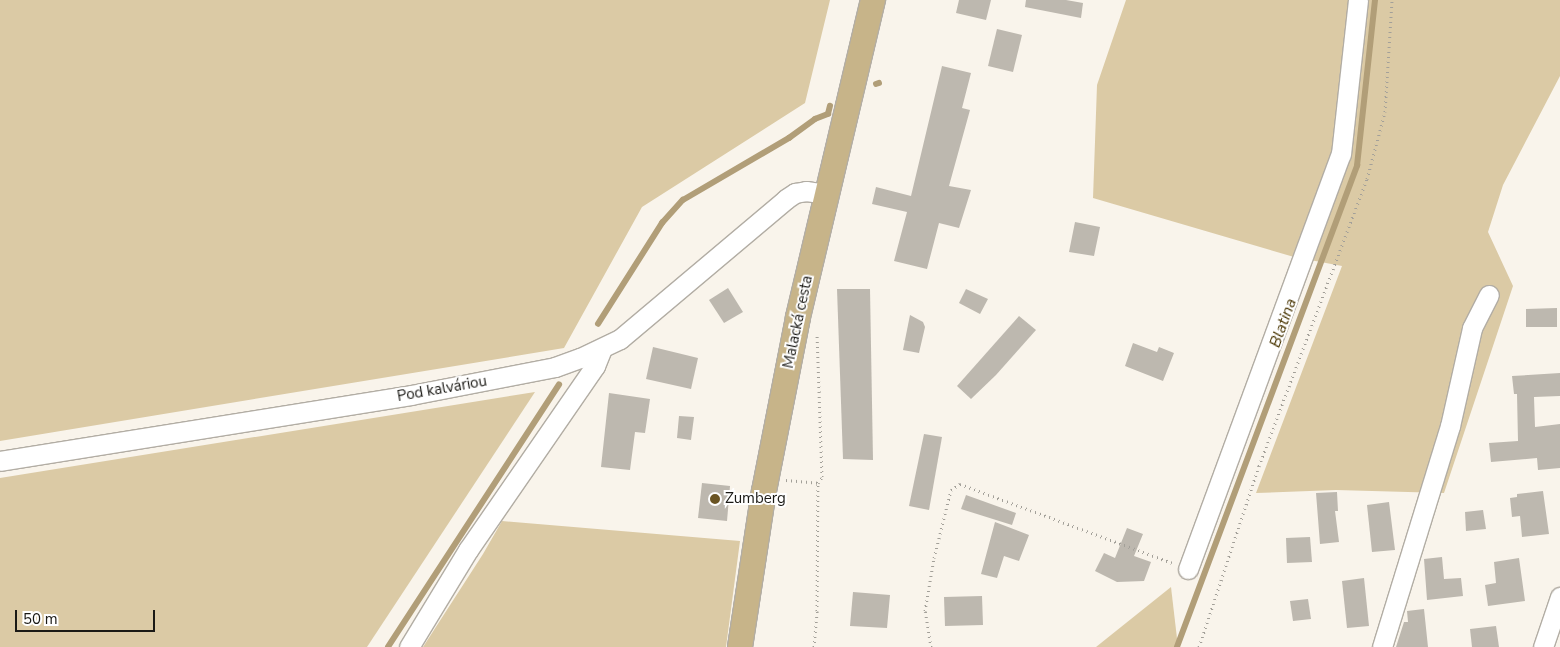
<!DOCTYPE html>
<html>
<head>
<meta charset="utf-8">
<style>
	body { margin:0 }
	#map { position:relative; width:1560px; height:647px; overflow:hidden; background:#f9f4eb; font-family:"Nunito Sans",sans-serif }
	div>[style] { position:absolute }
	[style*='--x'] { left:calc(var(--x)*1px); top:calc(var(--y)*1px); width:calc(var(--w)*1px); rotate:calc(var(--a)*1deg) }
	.green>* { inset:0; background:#dbcaa5 }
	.stream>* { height:5.5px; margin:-2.75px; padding:0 2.75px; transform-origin:2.75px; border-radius:2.75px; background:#b19e78 }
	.building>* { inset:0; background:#bdb8af }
	.path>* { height:3px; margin-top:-1.5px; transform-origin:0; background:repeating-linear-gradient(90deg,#a3a099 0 1px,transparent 0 5px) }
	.roads { filter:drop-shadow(1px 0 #b2ada4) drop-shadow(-1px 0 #b2ada4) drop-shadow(0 1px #b2ada4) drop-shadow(0 -1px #b2ada4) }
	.minor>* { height:19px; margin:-9.5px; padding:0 9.5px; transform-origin:9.5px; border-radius:9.5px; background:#fff }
	.major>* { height:24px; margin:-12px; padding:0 12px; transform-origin:12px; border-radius:12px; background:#c7b489 }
	.dots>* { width:14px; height:14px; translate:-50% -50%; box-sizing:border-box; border:2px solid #fff; border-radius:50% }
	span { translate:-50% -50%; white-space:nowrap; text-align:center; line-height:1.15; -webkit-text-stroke:4px #fff; paint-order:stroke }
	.street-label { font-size:15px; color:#1a1915 }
	.poi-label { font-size:15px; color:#1a1915 }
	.left { translate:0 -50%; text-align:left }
	.water-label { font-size:16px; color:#483400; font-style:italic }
	.scale { position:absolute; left:15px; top:610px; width:140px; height:22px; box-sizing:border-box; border:2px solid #1a1915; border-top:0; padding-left:6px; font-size:15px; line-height:18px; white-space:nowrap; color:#1a1915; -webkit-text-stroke:4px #fff; paint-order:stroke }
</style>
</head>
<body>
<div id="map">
	<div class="green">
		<i style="clip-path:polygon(0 0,830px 0,805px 103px,642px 207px,564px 348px,0 441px)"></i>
		<i style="clip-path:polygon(1126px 0,1560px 0,1560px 76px,1503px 185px,1488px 232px,1513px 286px,1444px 493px,1336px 490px,1256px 493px,1342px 266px,1294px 257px,1093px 198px,1097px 85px)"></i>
		<i style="clip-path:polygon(535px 392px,367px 647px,0 647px,0 478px)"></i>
		<i style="clip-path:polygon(502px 521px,740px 541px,726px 647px,423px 647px,483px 554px)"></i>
		<i style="clip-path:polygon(1171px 587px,1178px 647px,1096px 647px)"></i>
	</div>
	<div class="stream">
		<i style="--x:876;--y:84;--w:3;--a:-18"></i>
		<i style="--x:598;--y:324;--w:120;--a:-57.6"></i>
		<i style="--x:662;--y:223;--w:31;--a:-48"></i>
		<i style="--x:683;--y:200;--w:123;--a:-30.3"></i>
		<i style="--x:789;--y:138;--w:32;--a:-36"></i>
		<i style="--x:815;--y:119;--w:14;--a:-21"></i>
		<i style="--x:828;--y:114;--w:8;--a:-76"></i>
		<i style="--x:388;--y:647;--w:313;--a:-56.9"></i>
		<i style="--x:1177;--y:647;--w:514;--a:-69.48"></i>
		<i style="--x:1357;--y:166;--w:167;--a:-83.8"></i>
	</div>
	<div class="building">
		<i style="clip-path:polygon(959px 0,991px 0,986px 20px,956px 13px)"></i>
		<i style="clip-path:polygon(1026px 0,1066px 0,1083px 3px,1081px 18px,1025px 7px)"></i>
		<i style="clip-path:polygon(997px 29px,1022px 35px,1013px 72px,988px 66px)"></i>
		<i style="clip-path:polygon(942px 66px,971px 73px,962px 108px,970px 110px,949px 186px,971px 190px,959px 228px,939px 223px,927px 269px,894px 261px,907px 212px,872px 204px,876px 187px,911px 196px)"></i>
		<i style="clip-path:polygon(1075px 222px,1100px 227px,1094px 256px,1069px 252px)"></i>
		<i style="clip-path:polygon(728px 288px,743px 312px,724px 323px,709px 300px)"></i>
		<i style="clip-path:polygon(837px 289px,870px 289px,873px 460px,843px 459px)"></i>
		<i style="clip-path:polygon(966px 289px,988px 299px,980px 314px,959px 303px)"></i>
		<i style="clip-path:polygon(1557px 308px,1557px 327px,1526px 327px,1526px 309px)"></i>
		<i style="clip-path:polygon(910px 315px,923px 322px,925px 327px,919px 353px,903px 350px)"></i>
		<i style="clip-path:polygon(1019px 316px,1036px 330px,996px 375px,971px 399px,957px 386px)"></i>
		<i style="clip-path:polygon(1133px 343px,1157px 352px,1159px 347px,1174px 353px,1163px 381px,1125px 366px)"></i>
		<i style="clip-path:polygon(653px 347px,698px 358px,691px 389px,646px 379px)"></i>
		<i style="clip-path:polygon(1560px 373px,1560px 396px,1534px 397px,1535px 427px,1560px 424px,1560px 468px,1538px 470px,1537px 458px,1491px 462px,1489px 443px,1518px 441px,1517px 394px,1514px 394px,1512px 376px)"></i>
		<i style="clip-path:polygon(609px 393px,650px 399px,645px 433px,635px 432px,630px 470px,601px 467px)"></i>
		<i style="clip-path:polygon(679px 416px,694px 417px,691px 440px,677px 438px)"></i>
		<i style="clip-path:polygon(924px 434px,942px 437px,929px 510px,909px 506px)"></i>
		<i style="clip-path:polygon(702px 483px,730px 486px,727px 521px,698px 518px)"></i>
		<i style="clip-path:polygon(1543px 491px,1549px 534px,1522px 537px,1520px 516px,1512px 517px,1510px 498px,1517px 497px,1517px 494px)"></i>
		<i style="clip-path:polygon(1337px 492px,1338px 511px,1335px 511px,1339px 542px,1320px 544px,1316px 493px)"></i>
		<i style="clip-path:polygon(966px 495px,1016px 513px,1012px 525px,961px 509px)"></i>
		<i style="clip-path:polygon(1389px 502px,1395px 550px,1372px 552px,1367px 505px)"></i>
		<i style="clip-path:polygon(1483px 510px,1486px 529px,1466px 531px,1465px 512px)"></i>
		<i style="clip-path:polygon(995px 522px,1029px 535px,1019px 561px,1004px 556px,997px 578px,981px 574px)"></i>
		<i style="clip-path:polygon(1127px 528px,1143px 534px,1134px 556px,1151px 562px,1144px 581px,1117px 582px,1095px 571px,1104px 553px,1115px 558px)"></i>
		<i style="clip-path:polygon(1310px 537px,1312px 562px,1287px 563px,1286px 538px)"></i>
		<i style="clip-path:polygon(1442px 557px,1444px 579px,1461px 578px,1463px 596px,1427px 600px,1424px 559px)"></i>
		<i style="clip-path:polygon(1519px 558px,1525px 601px,1488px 606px,1485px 585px,1496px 583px,1494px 562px)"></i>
		<i style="clip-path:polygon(1364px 578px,1369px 626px,1347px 628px,1342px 581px)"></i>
		<i style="clip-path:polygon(853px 592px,890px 595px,887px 628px,850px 626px)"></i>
		<i style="clip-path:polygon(982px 596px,983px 625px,945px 626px,944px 597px)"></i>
		<i style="clip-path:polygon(1308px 599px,1311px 619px,1293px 621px,1290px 601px)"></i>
		<i style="clip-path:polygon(1424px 609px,1428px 647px,1396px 647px,1404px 622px,1408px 622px,1407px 611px)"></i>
		<i style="clip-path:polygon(1496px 626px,1499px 647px,1472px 647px,1470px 629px)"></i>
	</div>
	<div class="path">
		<i style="--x:786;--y:480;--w:32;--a:5"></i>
		<i style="--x:818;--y:483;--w:7;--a:-56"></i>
		<i style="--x:822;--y:477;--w:142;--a:-92"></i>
		<i style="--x:814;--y:647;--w:36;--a:-85"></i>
		<i style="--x:817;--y:611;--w:128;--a:-89.6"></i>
		<i style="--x:931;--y:647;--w:36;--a:-99"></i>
		<i style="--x:925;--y:611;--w:54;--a:-80.4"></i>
		<i style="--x:934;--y:558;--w:70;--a:-76"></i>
		<i style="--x:951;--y:490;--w:11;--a:-34"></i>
		<i style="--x:960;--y:484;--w:226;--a:20.4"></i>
		<i style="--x:1199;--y:647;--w:191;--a:-71.7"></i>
		<i style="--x:1259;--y:466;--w:307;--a:-69.4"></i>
		<i style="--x:1367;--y:179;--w:69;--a:-75"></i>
		<i style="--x:1385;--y:112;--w:112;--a:-86.4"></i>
	</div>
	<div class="roads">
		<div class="minor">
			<i style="--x:0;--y:461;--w:416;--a:-9.1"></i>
			<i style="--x:411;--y:395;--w:147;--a:-11"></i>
			<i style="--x:555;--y:367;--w:27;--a:-20"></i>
			<i style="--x:580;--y:358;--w:44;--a:-25.4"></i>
			<i style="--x:620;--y:339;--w:217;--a:-40.1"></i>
			<i style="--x:786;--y:199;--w:11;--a:-34"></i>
			<i style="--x:795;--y:193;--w:11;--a:-10"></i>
			<i style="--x:806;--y:191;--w:22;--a:8"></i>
			<i style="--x:1188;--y:569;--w:442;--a:-69.8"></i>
			<i style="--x:1341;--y:154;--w:155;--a:-83.7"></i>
			<i style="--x:409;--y:647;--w:114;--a:-58.7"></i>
			<i style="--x:468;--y:550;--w:224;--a:-55.4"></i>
			<i style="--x:595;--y:366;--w:18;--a:-68"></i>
			<i style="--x:1382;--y:647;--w:231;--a:-72.9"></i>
			<i style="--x:1450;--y:426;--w:100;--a:-77.3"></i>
			<i style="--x:1472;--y:328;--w:37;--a:-63"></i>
			<i style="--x:1543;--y:647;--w:53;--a:-71.2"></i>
		</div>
		<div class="major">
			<i style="--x:740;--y:647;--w:158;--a:-81.3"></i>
			<i style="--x:764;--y:491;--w:177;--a:-78.9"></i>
			<i style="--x:798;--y:317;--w:326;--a:-76.7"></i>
		</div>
	</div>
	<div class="dots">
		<i style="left:715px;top:499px;background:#6a5423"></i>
	</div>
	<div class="street-label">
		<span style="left:798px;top:322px;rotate:-78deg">Malacká cesta</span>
		<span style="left:442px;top:389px;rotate:-10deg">Pod kalváriou</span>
	</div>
	<div class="poi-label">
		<span class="left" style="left:725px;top:499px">Zumberg</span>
	</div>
	<div class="water-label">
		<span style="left:1283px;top:323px;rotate:-70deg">Blatina</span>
	</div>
	<div class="scale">50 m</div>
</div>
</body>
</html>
